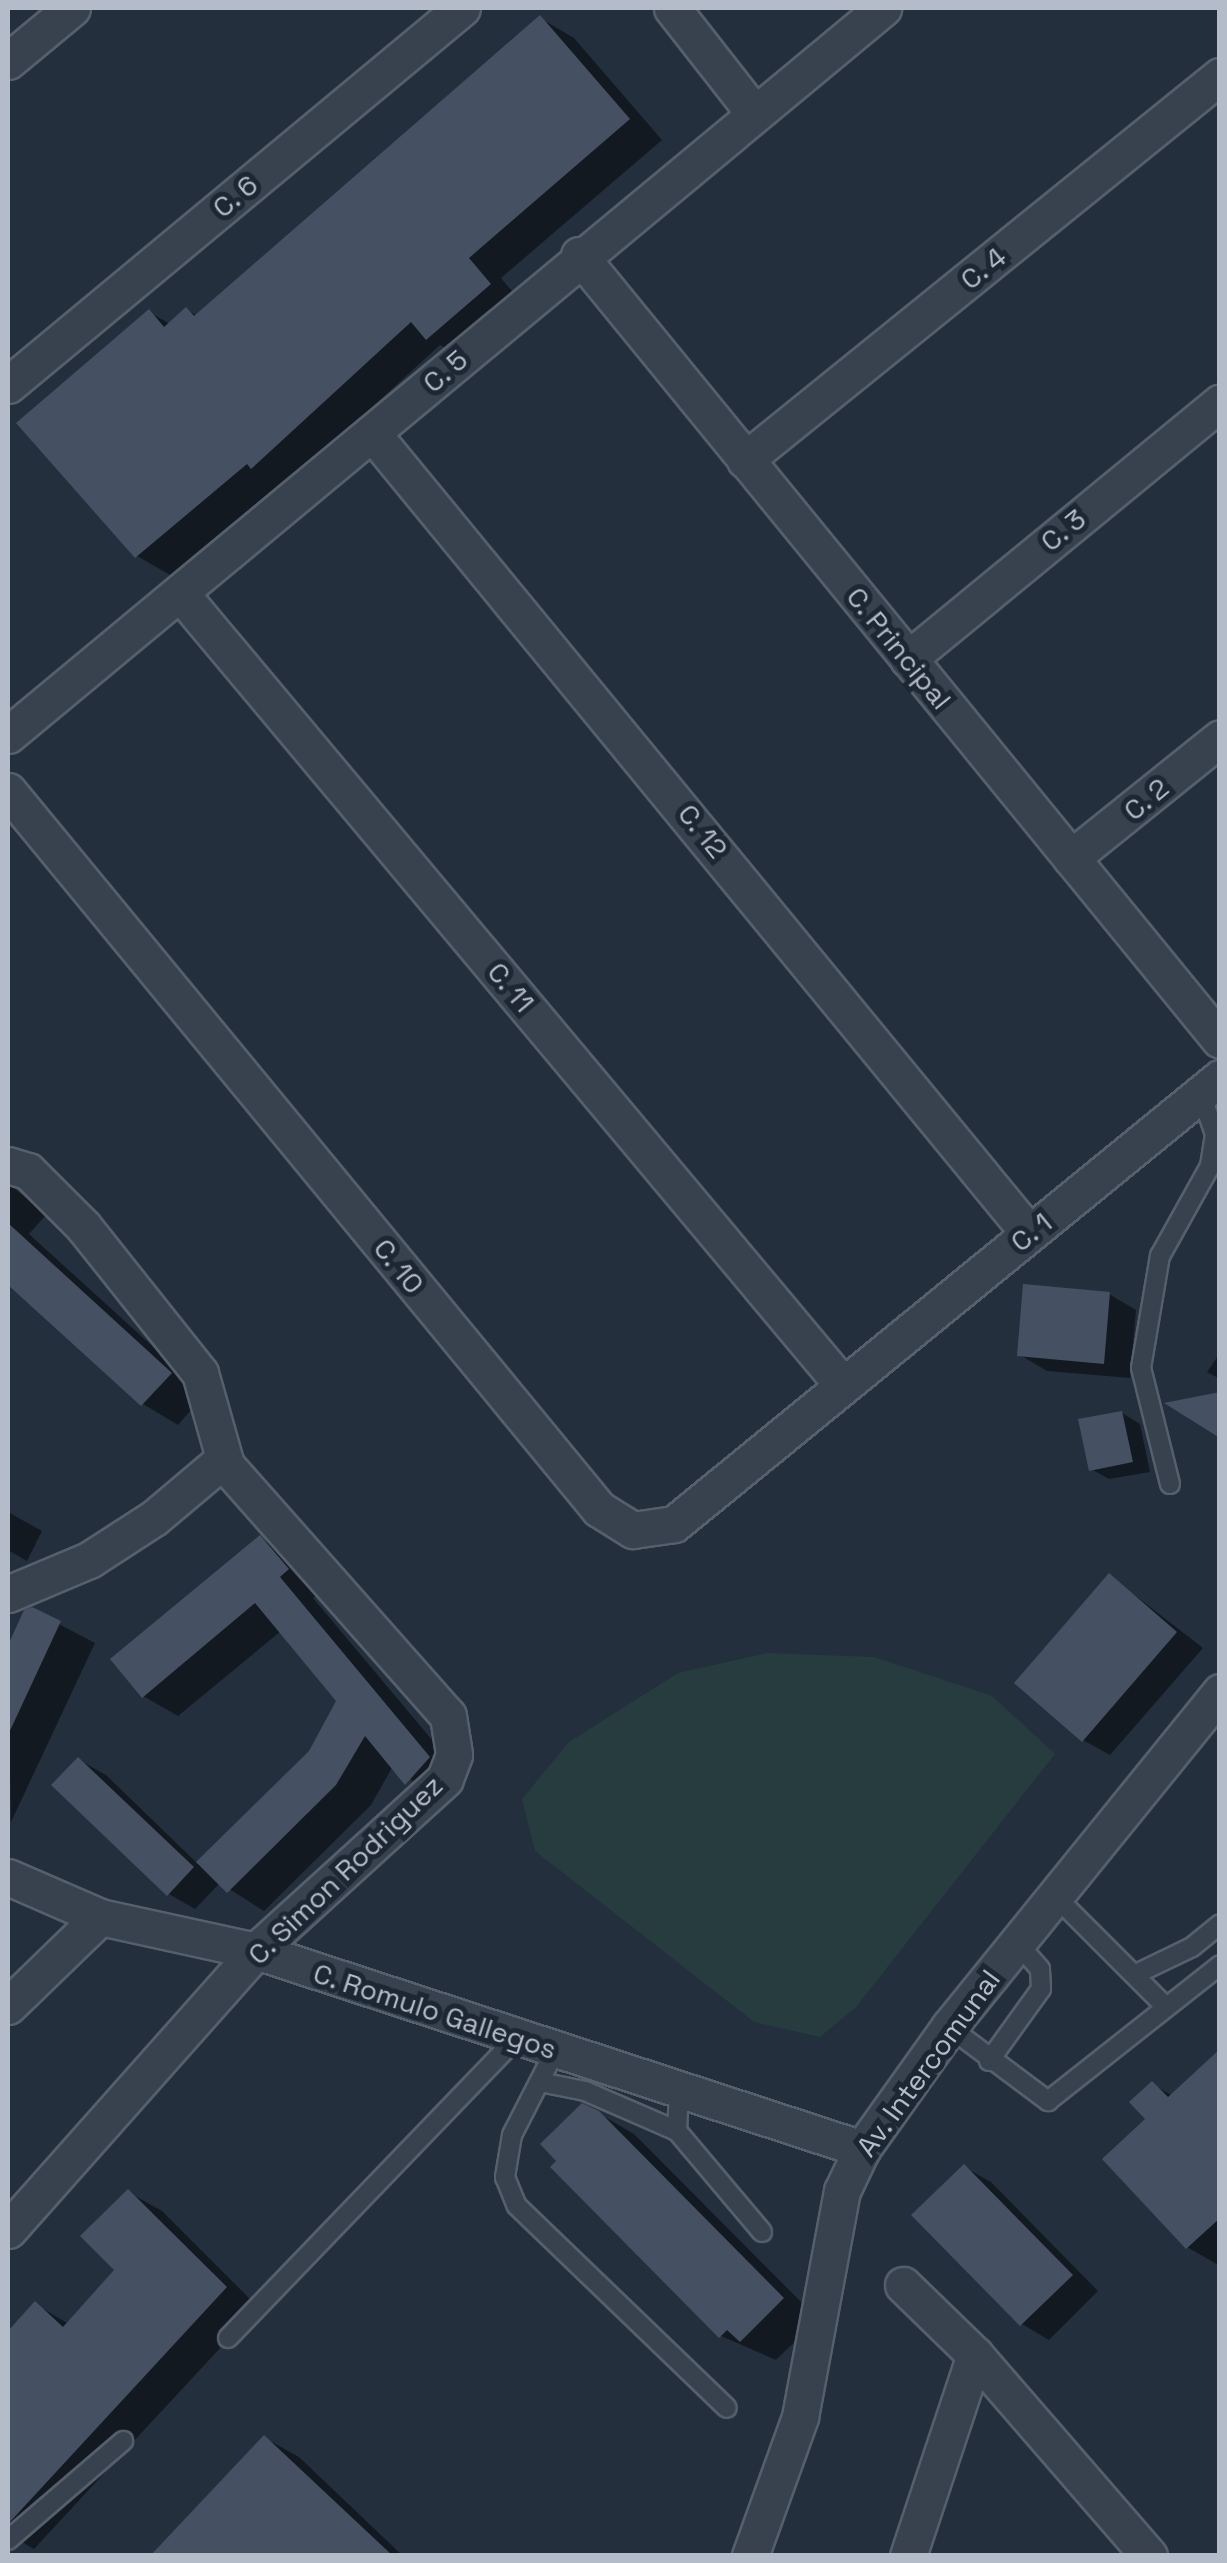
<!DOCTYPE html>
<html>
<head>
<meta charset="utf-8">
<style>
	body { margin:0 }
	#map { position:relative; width:1227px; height:2563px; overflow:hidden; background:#242f3e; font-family:"Space Grotesk",sans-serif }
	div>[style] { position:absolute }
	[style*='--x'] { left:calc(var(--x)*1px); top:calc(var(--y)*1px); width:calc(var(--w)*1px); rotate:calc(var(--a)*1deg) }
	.green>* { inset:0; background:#263c3f }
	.shadow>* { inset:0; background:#0007 }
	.building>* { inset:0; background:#455162 }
	.roads { filter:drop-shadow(2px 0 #565f6c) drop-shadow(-2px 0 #565f6c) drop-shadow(0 2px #565f6c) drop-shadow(0 -2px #565f6c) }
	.service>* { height:18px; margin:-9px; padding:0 9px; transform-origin:9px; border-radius:9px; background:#38414e }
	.minor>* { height:35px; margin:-17.5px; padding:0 17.5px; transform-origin:17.5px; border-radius:17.5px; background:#38414e }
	span { translate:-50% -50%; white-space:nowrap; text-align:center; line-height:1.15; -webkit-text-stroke:10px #1d2633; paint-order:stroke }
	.street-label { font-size:28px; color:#b4bcc9 }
	.frame { position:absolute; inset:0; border:10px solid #b4bcc9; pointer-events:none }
</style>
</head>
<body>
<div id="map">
	<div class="green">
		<i style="clip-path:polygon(767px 1653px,874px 1657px,992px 1696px,1055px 1754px,856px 2007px,820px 2037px,754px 2022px,535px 1851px,522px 1799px,569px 1742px,678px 1673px)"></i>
	</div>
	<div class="shadow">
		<i style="clip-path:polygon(540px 18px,574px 38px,662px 140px,501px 278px,523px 304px,461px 357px,440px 345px,286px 486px,281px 483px,170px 575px,137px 556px,149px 312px,170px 324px,187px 310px,197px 316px)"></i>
		<i style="clip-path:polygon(8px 1183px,46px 1215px,29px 1234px,205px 1394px,178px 1425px,143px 1404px,8px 1282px)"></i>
		<i style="clip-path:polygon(1109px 1294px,1136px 1310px,1130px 1378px,1047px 1371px,1020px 1355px)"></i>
		<i style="clip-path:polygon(1220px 1353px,1220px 1379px,1207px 1372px)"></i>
		<i style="clip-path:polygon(1122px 1413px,1140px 1424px,1150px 1472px,1109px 1479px,1091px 1469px)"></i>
		<i style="clip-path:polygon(8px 1512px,42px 1531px,27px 1561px,8px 1550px)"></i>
		<i style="clip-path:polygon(260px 1538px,295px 1558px,323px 1590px,313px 1598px,464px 1778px,442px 1803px,393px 1766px,371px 1805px,264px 1911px,220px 1883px,195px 1909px,169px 1894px,79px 1760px,106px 1775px,198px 1864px,311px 1752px,340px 1701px,281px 1631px,178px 1716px,143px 1696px)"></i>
		<i style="clip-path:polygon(1110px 1576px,1203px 1648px,1110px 1755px,1083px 1740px)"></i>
		<i style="clip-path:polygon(32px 1610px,95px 1643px,11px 1822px,8px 1651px)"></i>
		<i style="clip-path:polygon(1220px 2053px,1220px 2266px,1187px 2247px,1148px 2119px,1152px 2084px,1173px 2096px)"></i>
		<i style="clip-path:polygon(598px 2113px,634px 2134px,818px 2319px,776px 2360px,721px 2336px,553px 2167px)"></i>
		<i style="clip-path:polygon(964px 2167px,991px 2182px,1098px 2291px,1049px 2340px,1022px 2324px,915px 2215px)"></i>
		<i style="clip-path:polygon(128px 2192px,162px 2211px,258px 2307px,34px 2549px,8px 2534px,8px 2335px,35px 2304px,69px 2324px,118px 2270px)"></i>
		<i style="clip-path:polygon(265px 2438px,299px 2457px,403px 2556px,154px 2556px)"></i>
	</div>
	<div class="building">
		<i style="clip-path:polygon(540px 15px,630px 119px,469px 258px,491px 284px,426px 340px,411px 322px,251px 469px,247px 464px,135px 558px,16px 423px,149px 309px,164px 327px,186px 307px,194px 316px)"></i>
		<i style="clip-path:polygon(8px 1223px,172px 1373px,141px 1406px,8px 1285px)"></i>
		<i style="clip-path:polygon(1023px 1284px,1110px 1292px,1104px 1364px,1017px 1356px)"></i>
		<i style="clip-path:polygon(1220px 1392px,1220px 1438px,1164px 1403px)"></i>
		<i style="clip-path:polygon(1122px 1411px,1133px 1462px,1089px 1471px,1078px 1419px)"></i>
		<i style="clip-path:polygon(260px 1535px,289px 1569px,280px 1577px,430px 1757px,405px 1785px,365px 1736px,336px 1785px,227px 1893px,196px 1862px,309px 1751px,336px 1701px,255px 1603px,142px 1698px,110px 1659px)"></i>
		<i style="clip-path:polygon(1109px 1573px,1177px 1632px,1082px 1742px,1014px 1683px)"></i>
		<i style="clip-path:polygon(32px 1607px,61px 1621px,8px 1735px,8px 1645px,24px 1610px)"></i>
		<i style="clip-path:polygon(78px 1757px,194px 1867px,167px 1896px,51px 1785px)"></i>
		<i style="clip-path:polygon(1220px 2049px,1220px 2218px,1186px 2249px,1102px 2159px,1145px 2119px,1129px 2102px,1152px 2081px,1168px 2097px)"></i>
		<i style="clip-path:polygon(582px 2103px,599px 2111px,784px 2298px,740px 2342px,727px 2330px,719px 2338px,550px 2167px,556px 2161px,540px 2144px)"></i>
		<i style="clip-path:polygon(964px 2164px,1073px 2275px,1020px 2326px,911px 2215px)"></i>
		<i style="clip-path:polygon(128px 2189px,227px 2287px,8px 2524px,8px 2331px,35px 2301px,63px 2327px,114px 2270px,80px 2236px)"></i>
		<i style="clip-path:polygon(264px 2435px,393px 2556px,150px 2556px)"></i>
	</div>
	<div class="roads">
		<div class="service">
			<i style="--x:1170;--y:1484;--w:120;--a:-104"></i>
			<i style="--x:1141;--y:1368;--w:114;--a:-80.4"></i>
			<i style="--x:1160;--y:1256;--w:103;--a:-60.9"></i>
			<i style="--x:1210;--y:1166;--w:32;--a:-81"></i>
			<i style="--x:1215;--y:1134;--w:41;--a:-109.7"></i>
			<i style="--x:1055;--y:1896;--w:154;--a:45"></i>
			<i style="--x:1136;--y:1974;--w:62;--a:-25.7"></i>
			<i style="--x:1192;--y:1947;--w:36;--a:-39"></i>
			<i style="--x:949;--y:2027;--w:124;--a:36.8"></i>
			<i style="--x:1048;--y:2101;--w:219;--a:-38.3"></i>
			<i style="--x:555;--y:2051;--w:94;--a:117.1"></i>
			<i style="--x:512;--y:2135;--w:43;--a:99.5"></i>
			<i style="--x:505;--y:2177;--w:31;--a:68"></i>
			<i style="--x:517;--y:2206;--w:291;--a:43.9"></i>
			<i style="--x:989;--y:2061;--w:89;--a:-54.2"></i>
			<i style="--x:1041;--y:1989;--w:20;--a:-93"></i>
			<i style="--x:1040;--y:1969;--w:35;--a:-131"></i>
			<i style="--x:540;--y:2082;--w:46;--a:11.3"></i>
			<i style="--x:585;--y:2091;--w:100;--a:23.5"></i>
			<i style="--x:677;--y:2131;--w:38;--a:-87"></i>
			<i style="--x:677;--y:2131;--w:132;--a:49.9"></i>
			<i style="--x:228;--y:2338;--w:415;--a:-46.1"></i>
			<i style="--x:8;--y:2540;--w:152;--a:-40.7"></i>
		</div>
		<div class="minor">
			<i style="--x:672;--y:8;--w:133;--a:52"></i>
			<i style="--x:8;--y:61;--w:83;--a:-39.6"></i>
			<i style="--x:579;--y:255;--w:1013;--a:50.77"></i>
			<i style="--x:8;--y:385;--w:590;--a:-39.71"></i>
			<i style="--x:372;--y:433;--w:1035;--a:50.61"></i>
			<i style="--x:745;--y:460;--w:611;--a:-38.95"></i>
			<i style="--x:180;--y:593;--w:1030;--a:50.08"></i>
			<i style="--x:908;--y:659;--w:404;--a:-39.4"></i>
			<i style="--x:8;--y:735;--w:1138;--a:-39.72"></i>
			<i style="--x:8;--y:791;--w:930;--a:50.54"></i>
			<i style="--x:599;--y:1509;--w:40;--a:32"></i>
			<i style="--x:633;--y:1530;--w:41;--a:-8.3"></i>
			<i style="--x:674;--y:1524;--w:705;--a:-39.24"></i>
			<i style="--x:1071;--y:858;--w:191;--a:-38.8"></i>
			<i style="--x:8;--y:1165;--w:21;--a:17"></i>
			<i style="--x:28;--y:1171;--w:78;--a:45"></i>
			<i style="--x:83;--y:1226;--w:188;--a:51.5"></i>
			<i style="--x:200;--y:1373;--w:96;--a:74.2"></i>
			<i style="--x:8;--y:1594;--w:88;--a:-22.8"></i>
			<i style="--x:89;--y:1560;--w:77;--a:-32.9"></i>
			<i style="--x:154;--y:1518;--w:84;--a:-40.2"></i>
			<i style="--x:218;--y:1464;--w:8;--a:7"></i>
			<i style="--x:226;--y:1465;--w:335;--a:48.5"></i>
			<i style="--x:448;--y:1716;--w:39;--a:81"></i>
			<i style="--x:454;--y:1755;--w:26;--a:111"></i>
			<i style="--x:445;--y:1779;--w:256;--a:137.7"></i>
			<i style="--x:256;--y:1951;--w:373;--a:131.6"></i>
			<i style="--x:8;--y:1877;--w:100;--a:23.5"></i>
			<i style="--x:100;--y:1917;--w:160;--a:12.3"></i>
			<i style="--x:256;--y:1951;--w:638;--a:18.09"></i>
			<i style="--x:8;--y:2006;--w:128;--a:-44.1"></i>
			<i style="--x:903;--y:2285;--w:100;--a:44.2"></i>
			<i style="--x:975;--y:2355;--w:266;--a:49.1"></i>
			<i style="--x:750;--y:2556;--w:148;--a:-70.2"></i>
			<i style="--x:800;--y:2417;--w:230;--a:-79.5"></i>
			<i style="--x:842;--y:2191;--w:47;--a:-64.5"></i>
			<i style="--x:862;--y:2149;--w:150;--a:-54.5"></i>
			<i style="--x:949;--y:2027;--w:431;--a:-51"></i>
			<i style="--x:908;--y:2556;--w:212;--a:-71.6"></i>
		</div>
	</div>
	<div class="street-label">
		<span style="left:235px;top:196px;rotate:-40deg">C. 6</span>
		<span style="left:983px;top:268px;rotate:-39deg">C. 4</span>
		<span style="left:445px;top:371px;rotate:-41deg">C. 5</span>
		<span style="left:1063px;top:530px;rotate:-39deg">C. 3</span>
		<span style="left:899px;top:648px;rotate:51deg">C. Principal</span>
		<span style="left:1146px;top:799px;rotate:-40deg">C. 2</span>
		<span style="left:703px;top:831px;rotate:51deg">C. 12</span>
		<span style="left:511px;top:987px;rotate:50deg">C. 11</span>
		<span style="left:1031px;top:1232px;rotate:-39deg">C. 1</span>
		<span style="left:399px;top:1266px;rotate:51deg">C. 10</span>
		<span style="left:345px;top:1870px;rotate:-44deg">C. Simon Rodriguez</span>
		<span style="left:435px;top:2011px;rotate:18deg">C. Romulo Gallegos</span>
		<span style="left:928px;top:2063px;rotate:-54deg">Av. Intercomunal</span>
	</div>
	<div class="frame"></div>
</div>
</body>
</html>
